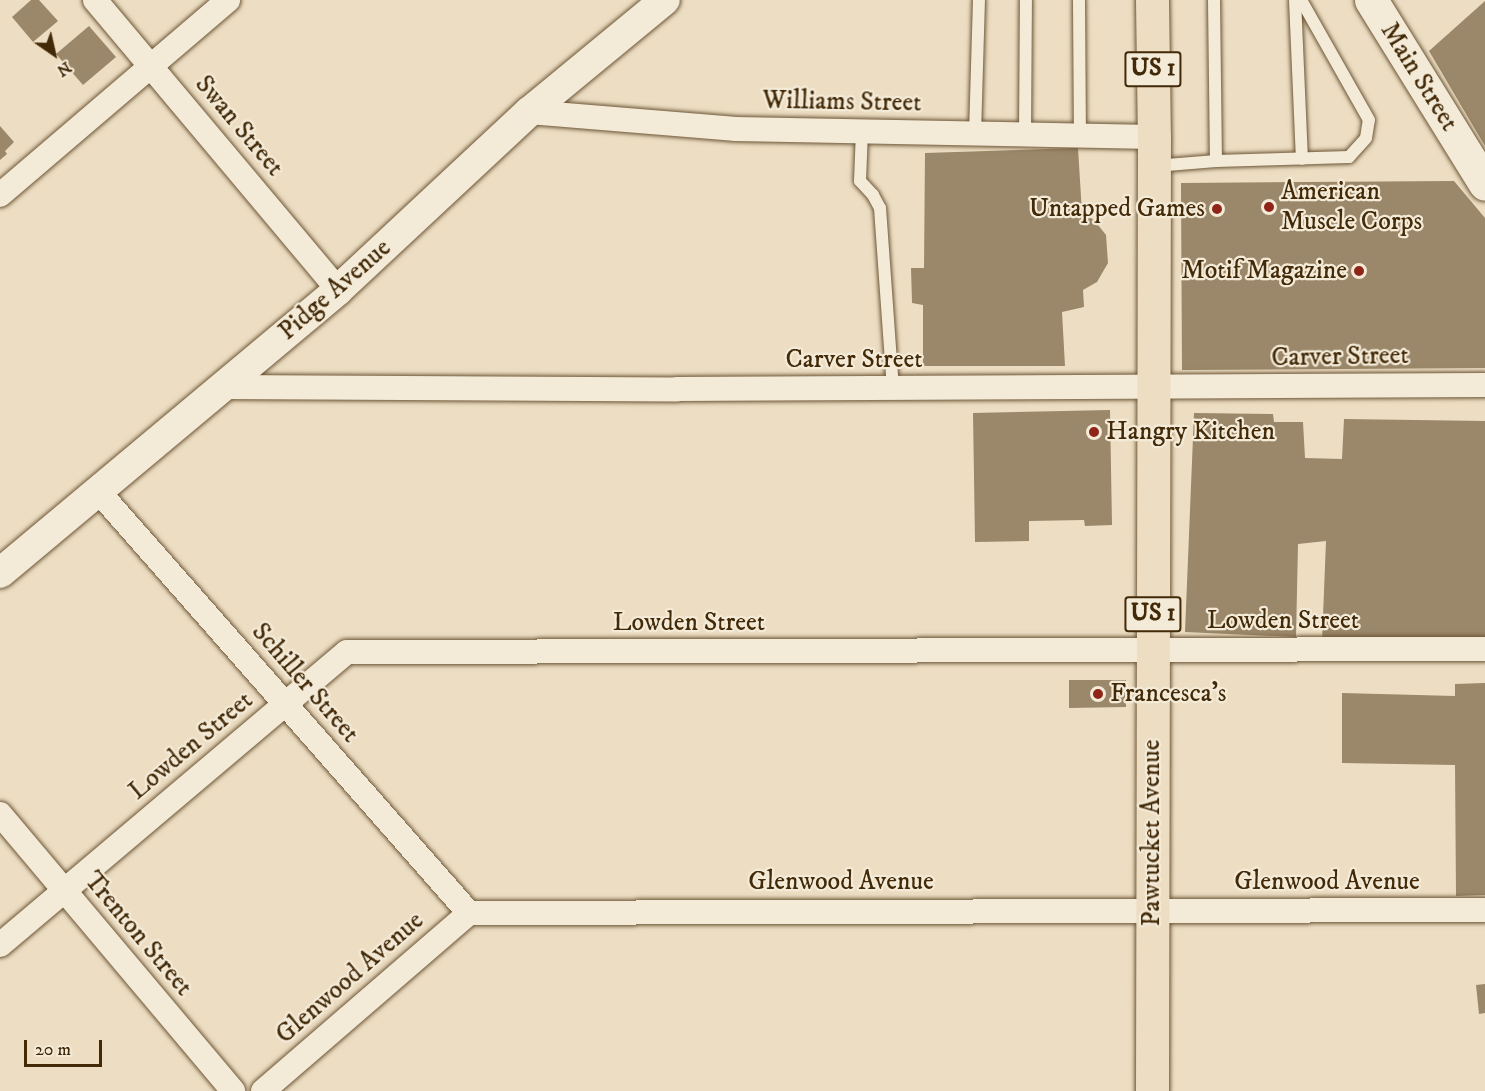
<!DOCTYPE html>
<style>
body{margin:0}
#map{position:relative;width:1485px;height:1091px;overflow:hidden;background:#eddec3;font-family:"IM FELL DW Pica",serif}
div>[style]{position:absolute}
.building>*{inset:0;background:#9b8769}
.roads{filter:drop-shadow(0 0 2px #6d5636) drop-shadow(0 0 2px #6d5636)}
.service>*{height:12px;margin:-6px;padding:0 6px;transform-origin:6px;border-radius:6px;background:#f3ead8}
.minor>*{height:24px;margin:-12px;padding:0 12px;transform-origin:12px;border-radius:12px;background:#f3ead8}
.tertiary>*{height:30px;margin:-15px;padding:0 15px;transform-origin:15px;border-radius:15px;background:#f3ead8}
.secondary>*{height:33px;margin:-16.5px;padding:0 16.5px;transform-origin:16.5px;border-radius:16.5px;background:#f3ead8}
.primary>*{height:33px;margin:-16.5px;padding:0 16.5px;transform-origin:16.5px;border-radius:16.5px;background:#eddec3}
.dots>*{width:16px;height:16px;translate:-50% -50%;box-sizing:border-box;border:3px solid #f3ead8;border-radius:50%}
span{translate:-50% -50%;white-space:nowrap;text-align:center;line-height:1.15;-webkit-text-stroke:4.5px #f3ead8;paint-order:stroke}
.shield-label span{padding:2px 4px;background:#f3ead8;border:2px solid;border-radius:4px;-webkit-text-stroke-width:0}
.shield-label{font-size:24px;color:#422907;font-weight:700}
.street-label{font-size:26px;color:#422907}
.poi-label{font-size:26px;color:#422907}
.left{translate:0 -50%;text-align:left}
.right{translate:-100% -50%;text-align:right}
.north{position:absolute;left:24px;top:24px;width:60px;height:60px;-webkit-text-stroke:4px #f3ead8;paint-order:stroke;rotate:146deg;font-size:16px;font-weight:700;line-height:24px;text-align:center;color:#422907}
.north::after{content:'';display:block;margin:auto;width:21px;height:27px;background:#422907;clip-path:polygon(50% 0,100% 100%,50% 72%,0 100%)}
.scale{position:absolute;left:24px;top:1040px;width:78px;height:27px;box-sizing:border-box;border:3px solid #422907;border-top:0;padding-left:8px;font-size:18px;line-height:21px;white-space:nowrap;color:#422907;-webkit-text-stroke:4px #f3ead8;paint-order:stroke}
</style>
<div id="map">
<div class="building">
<div style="clip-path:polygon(31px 0,39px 0,58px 21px,33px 42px,12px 17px)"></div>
<div style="clip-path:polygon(1485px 1px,1485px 146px,1429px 51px)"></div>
<div style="clip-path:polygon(89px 26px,116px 57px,83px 85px,56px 54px)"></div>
<div style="clip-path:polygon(0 126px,14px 142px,5px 151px,7px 154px,0 160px)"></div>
<div style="clip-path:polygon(1078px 148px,1082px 213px,1094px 220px,1106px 235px,1108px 263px,1097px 282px,1083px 290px,1084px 307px,1062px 312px,1065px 366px,923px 366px,923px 305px,912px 303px,911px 268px,924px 268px,925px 153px)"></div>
<div style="clip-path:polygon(1454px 181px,1485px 218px,1485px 368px,1182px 370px,1181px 183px)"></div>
<div style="clip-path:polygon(1110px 410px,1112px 525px,1085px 526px,1084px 520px,1029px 521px,1029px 541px,975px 542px,973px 413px)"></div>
<div style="clip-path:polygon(1194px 413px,1273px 414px,1274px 422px,1303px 422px,1305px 458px,1342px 459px,1344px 419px,1485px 421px,1485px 641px,1322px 641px,1326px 541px,1298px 544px,1296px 637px,1185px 632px)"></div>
<div style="clip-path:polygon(1069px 680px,1126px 680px,1126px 707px,1069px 708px)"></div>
<div style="clip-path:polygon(1485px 683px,1485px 895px,1456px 896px,1455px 765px,1342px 763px,1342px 693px,1455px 696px,1455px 684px)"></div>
<div style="clip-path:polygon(1485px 984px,1485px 1013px,1479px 1014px,1476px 985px)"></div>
</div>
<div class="roads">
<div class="service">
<div style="left:1079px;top:0;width:136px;rotate:89.6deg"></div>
<div style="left:1214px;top:0;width:161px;rotate:89.3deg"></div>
<div style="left:1295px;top:0;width:159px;rotate:87.5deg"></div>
<div style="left:862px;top:131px;width:50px;rotate:92.3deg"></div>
<div style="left:860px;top:181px;width:19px;rotate:47deg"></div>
<div style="left:873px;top:195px;width:15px;rotate:62deg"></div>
<div style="left:880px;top:208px;width:180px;rotate:85.9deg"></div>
<div style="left:975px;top:134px;width:134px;rotate:-88.3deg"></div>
<div style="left:1025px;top:135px;width:135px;rotate:-89.6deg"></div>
<div style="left:1155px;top:166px;width:61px;rotate:-4.7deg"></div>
<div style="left:1216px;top:161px;width:133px;rotate:-1.7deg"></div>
<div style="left:1349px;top:157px;width:25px;rotate:-48deg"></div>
<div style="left:1366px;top:138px;width:18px;rotate:-81deg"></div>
<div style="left:1369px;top:120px;width:138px;rotate:-119.5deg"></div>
</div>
<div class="minor">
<div style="left:95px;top:0;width:378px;rotate:50deg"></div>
<div style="left:529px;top:112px;width:208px;rotate:4.7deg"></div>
<div style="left:736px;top:129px;width:418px;rotate:1.1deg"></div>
<div style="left:0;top:195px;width:300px;rotate:-40.5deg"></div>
<div style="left:223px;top:387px;width:454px;rotate:0.3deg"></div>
<div style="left:677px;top:389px;width:808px;rotate:-0.28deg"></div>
<div style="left:98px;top:491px;width:562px;rotate:48.68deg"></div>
<div style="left:0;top:814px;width:362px;rotate:49.9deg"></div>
<div style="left:0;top:945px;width:454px;rotate:-40.2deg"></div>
<div style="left:347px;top:652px;width:1138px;rotate:-0.15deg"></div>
<div style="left:263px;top:1091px;width:272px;rotate:-40.8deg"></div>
<div style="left:469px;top:913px;width:1016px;rotate:-0.17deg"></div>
</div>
<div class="tertiary">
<div style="left:0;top:573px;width:441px;rotate:-39.9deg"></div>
<div style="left:338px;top:290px;width:261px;rotate:-43deg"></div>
<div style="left:529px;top:112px;width:176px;rotate:-39.5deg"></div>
</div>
<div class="secondary">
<div style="left:1371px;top:0;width:216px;rotate:58.2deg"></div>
</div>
<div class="primary">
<div style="left:1152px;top:0;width:137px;rotate:89.2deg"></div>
<div style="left:1154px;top:137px;width:954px;rotate:90.12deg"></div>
</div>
</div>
<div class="dots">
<div style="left:1269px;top:207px;background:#8f2418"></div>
<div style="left:1217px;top:209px;background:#8f2418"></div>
<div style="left:1359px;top:271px;background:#8f2418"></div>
<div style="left:1094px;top:432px;background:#8f2418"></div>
<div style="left:1098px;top:694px;background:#8f2418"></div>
</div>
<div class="shield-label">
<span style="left:1153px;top:69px">US 1</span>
<span style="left:1153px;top:614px">US 1</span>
</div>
<div class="street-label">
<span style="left:1419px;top:77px;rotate:58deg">Main Street</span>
<span style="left:842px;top:102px;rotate:1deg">Williams Street</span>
<span style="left:239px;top:126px;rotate:50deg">Swan Street</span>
<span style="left:335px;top:290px;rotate:-41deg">Pidge Avenue</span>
<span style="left:1340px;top:357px;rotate:-1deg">Carver Street</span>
<span style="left:854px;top:360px">Carver Street</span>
<span style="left:1283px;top:621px">Lowden Street</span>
<span style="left:689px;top:623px">Lowden Street</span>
<span style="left:305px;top:683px;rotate:49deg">Schiller Street</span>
<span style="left:191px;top:746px;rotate:-40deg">Lowden Street</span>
<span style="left:1152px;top:833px;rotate:-90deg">Pawtucket Avenue</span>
<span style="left:841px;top:882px">Glenwood Avenue</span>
<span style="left:1327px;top:882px">Glenwood Avenue</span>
<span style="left:138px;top:934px;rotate:50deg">Trenton Street</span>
<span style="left:350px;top:978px;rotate:-41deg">Glenwood Avenue</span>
</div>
<div class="poi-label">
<span class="left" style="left:1281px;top:207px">American<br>Muscle Corps</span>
<span class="right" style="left:1205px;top:209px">Untapped Games</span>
<span class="right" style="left:1347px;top:271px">Motif Magazine</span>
<span class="left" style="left:1106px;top:432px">Hangry Kitchen</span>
<span class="left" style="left:1110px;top:694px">Francesca's</span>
</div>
<div class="north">N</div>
<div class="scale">20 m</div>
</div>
